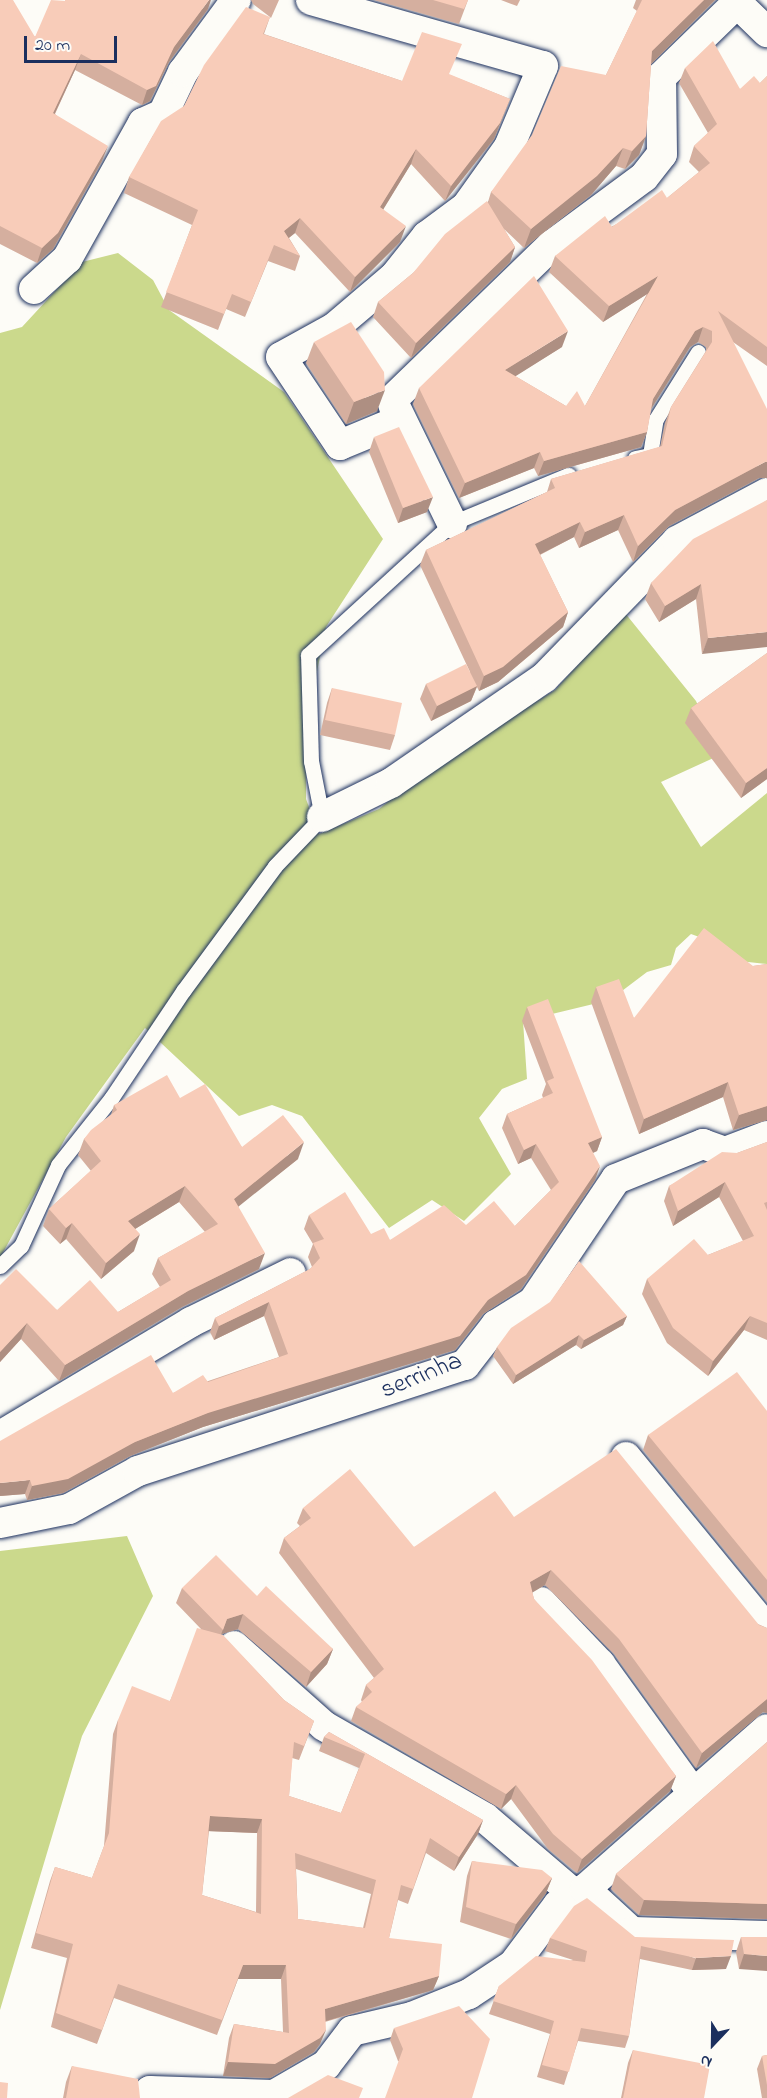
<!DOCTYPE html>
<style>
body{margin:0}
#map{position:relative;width:767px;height:2098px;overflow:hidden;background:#fdfcf7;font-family:"Indie Flower",sans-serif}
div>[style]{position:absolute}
.green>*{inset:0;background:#cbd98c}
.roads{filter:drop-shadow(0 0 2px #1b2f5e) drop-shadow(0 0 2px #1b2f5e)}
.service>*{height:15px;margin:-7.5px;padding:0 7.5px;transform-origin:7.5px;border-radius:7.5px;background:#fdfcf7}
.minor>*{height:30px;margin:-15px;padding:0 15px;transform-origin:15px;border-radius:15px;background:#fdfcf7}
.wall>*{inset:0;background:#d5af9f}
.shaded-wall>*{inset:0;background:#ae8f82}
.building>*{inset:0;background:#f8ccb9}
span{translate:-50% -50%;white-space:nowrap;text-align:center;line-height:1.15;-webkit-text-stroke:4.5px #fdfcf7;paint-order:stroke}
.street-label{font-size:26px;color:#1b2f5e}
.north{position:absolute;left:683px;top:2014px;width:60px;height:60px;-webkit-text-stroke:4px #fdfcf7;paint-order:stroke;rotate:202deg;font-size:16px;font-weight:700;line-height:24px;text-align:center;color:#1b2f5e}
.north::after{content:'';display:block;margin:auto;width:21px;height:27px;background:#1b2f5e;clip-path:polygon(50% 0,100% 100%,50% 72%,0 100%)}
.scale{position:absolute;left:24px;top:36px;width:93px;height:27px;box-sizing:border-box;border:3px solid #1b2f5e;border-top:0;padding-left:8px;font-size:18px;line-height:21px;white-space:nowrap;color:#1b2f5e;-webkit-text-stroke:4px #fdfcf7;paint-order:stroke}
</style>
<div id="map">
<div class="green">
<div style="clip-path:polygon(118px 253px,153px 280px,169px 310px,284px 392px,383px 539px,326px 627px,306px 726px,306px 799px,319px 834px,379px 809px,432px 765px,555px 690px,625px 613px,696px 701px,720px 755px,661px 782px,701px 847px,767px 793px,767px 964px,730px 960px,713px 942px,691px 934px,676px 948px,671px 965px,647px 972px,610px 1000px,523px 1021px,527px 1079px,502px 1089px,479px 1118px,511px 1174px,464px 1221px,432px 1200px,389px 1228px,302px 1116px,272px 1105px,239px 1116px,145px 1028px,66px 1137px,0 1258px,0 333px,22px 327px,82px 262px)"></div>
<div style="clip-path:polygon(127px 1536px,153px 1596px,82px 1736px,0 2010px,0 1551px)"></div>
</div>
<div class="roads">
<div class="service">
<div style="left:635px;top:458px;width:15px;rotate:-11deg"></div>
<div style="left:650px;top:455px;width:36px;rotate:-81deg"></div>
<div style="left:656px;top:419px;width:79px;rotate:-57.9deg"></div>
<div style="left:0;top:1266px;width:29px;rotate:-44deg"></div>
<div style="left:21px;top:1246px;width:89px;rotate:-65.4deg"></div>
<div style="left:58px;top:1165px;width:87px;rotate:-51.5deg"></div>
<div style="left:112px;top:1097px;width:128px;rotate:-56.2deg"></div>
<div style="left:183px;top:991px;width:155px;rotate:-53.6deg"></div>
<div style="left:275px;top:866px;width:68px;rotate:-46.2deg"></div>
<div style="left:322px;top:817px;width:57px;rotate:-101.1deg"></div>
<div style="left:311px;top:761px;width:106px;rotate:-91.6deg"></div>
<div style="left:308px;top:655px;width:195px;rotate:-42.5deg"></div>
<div style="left:452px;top:523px;width:126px;rotate:-22.5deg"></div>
</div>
<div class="minor">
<div style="left:311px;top:0;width:241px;rotate:15.9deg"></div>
<div style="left:543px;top:66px;width:88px;rotate:112.8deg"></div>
<div style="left:509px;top:147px;width:74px;rotate:125.6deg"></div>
<div style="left:466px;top:207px;width:49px;rotate:143.4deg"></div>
<div style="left:427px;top:236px;width:53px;rotate:128.8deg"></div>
<div style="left:394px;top:277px;width:79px;rotate:139.6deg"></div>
<div style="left:334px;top:328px;width:60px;rotate:151.3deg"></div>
<div style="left:281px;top:357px;width:106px;rotate:56.2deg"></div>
<div style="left:340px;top:445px;width:63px;rotate:-22.5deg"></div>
<div style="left:398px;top:421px;width:22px;rotate:-106deg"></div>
<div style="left:392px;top:400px;width:223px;rotate:-44.1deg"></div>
<div style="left:552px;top:245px;width:114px;rotate:-36.5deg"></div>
<div style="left:644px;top:177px;width:29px;rotate:-52deg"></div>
<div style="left:662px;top:154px;width:77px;rotate:-90.7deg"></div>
<div style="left:661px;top:77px;width:106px;rotate:-44.2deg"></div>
<div style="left:737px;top:3px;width:42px;rotate:44deg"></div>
<div style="left:34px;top:289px;width:45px;rotate:-42.3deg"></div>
<div style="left:67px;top:259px;width:156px;rotate:-60.8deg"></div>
<div style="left:143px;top:123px;width:22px;rotate:-24deg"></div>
<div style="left:163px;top:114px;width:47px;rotate:-64.5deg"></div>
<div style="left:183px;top:72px;width:89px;rotate:-53.6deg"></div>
<div style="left:393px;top:402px;width:135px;rotate:64deg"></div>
<div style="left:322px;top:817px;width:77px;rotate:-26.2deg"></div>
<div style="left:391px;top:783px;width:186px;rotate:-34.5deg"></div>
<div style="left:544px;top:678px;width:191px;rotate:-45.8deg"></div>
<div style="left:677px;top:541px;width:102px;rotate:-28.1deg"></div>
<div style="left:0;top:1436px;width:222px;rotate:-30.8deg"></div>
<div style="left:191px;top:1322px;width:111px;rotate:-26.1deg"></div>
<div style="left:626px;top:1457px;width:222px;rotate:50.7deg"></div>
<div style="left:0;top:1523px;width:70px;rotate:-11.5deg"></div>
<div style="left:69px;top:1509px;width:79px;rotate:-28.8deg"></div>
<div style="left:138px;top:1471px;width:344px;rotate:-18deg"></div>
<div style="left:465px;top:1365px;width:51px;rotate:-52.2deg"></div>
<div style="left:496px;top:1325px;width:44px;rotate:-31.9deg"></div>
<div style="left:533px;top:1302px;width:148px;rotate:-56deg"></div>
<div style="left:616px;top:1179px;width:94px;rotate:-21.9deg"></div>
<div style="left:703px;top:1144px;width:23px;rotate:20deg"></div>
<div style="left:725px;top:1152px;width:45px;rotate:-20.9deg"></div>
<div style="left:541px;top:1602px;width:86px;rotate:46.4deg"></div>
<div style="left:600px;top:1664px;width:159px;rotate:54.2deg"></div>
<div style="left:234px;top:1646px;width:120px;rotate:41.6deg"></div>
<div style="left:324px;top:1726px;width:185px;rotate:29.7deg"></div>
<div style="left:485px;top:1818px;width:117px;rotate:40.5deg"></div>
<div style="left:585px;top:1889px;width:64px;rotate:42.5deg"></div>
<div style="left:632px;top:1932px;width:135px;rotate:1.7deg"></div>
<div style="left:149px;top:2098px;width:7px;rotate:-82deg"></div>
<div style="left:150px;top:2091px;width:124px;rotate:1.8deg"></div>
<div style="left:274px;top:2095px;width:60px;rotate:-30deg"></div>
<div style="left:326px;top:2065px;width:43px;rotate:-52.6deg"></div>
<div style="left:352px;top:2031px;width:62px;rotate:-13.1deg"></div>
<div style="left:412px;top:2017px;width:61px;rotate:-22deg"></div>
<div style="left:469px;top:1994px;width:53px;rotate:-33.4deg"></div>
<div style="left:513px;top:1965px;width:75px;rotate:-53.1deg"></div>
<div style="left:558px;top:1905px;width:31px;rotate:-31deg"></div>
<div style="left:585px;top:1889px;width:242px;rotate:-41.3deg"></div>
</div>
</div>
<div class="wall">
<div style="clip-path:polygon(0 0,35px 37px,65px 1px,208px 9px,169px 62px,150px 101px,142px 105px,75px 70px,55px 114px,102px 161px,53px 249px,37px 263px,0 244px)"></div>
<div style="clip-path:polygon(251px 0,279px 0,271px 18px,270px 17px,264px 34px,402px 81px,450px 75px,510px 99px,494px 139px,445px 201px,411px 164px,383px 209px,400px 242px,350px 292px,295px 233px,289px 238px,300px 256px,295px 271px,268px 261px,245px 317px,226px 309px,218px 330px,161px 307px,192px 225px,124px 193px,129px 177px,184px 106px,270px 17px,253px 4px)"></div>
<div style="clip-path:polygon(374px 0,468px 0,459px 24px)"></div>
<div style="clip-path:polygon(501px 0,520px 0,517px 6px)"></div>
<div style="clip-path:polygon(636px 0,715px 0,651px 64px,646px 136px,639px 155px,625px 169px,616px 166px,591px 195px,524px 248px,504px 229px,515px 247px,510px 262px,411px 358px,373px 317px,378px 302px,413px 273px,488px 202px,491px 192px,606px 75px,637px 11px,633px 8px)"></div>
<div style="clip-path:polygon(685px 68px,740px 89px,760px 83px,767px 76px,767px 366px,733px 342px,759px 478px,669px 526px,633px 562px,618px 530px,579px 548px,574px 537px,540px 555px,568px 612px,563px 627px,498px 682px,479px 691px,477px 687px,471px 701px,431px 721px,420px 699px,426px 684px,470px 672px,420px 565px,426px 550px,547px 492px,551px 479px,660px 447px,665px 423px,671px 407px,706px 351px,706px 347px,698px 342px,690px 347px,651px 408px,647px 432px,641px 447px,538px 476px,534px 468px,459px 498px,413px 404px,419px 388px,562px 347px,515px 376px,566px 406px,585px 406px,647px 294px,603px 322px,549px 272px,555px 256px,667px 198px,699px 172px,689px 162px,694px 146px,708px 133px,679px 83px)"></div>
<div style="clip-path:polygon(314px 342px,377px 411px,346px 424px,306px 363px)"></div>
<div style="clip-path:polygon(374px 437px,427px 512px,398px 523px,369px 452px)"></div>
<div style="clip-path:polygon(767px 500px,702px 654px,696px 599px,659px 622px,645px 599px,651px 583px)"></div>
<div style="clip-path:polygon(767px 653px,767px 779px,741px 798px,685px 723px,691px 708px)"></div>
<div style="clip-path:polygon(332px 688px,395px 735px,390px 750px,320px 735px,327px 703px)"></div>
<div style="clip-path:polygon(767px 964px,767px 1120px,733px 1130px,723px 1097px,639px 1134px,591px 1002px,596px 987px,634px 1018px,753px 966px)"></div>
<div style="clip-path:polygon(527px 1007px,602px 1137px,597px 1151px,593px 1153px,595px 1180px,521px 1289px,483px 1314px,455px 1350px,203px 1427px,130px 1456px,63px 1493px,27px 1500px,25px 1494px,0 1496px,173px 1393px,279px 1357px,264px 1316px,214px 1340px,210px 1332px,215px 1318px,310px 1269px,312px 1267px,308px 1257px,313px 1244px,304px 1229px,309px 1215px,390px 1240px,466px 1225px,515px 1226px,551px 1190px,531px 1158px,518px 1164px,502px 1128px,507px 1114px,543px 1098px,542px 1095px,546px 1084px,522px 1021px)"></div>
<div style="clip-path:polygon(180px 1098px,242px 1147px,298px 1159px,238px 1206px,259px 1269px,182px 1307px,59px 1381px,21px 1339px,0 1362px,0 1285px,57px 1310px,118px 1312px,160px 1287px,152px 1274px,158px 1258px,205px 1232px,179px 1202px,135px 1229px,134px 1251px,101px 1279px,66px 1239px,60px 1244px,43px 1226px,49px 1209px,91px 1171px,78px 1155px,84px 1139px,111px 1115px,114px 1105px)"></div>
<div style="clip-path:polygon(767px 1142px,767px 1340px,744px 1330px,708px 1376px,667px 1343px,642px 1294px,647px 1279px,743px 1241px,719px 1197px,673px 1226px,664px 1201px,669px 1186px,737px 1153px)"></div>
<div style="clip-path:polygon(627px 1316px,623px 1325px,581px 1349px,576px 1345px,513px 1384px,493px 1356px,497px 1347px)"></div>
<div style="clip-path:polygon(767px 1411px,767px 1602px,643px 1450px,648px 1435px)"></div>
<div style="clip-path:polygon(303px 1508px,414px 1547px,514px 1517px,767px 1628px,767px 1713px,763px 1712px,696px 1768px,614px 1654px,545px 1585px,532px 1592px,534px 1599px,676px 1776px,670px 1791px,577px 1873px,548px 1849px,511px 1799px,501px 1809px,351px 1721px,356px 1707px,362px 1702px,361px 1700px,366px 1685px,374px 1678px,279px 1553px,284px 1538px,300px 1526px,297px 1523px)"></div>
<div style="clip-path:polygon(evenodd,182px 1588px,257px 1596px,333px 1649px,327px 1664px,306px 1687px,238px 1629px,221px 1634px,284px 1700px,314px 1721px,299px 1760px,292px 1758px,289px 1796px,341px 1813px,359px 1768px,319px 1751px,324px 1737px,329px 1732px,483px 1820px,478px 1834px,454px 1871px,426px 1853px,408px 1904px,398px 1900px,389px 1938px,439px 1976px,433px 1990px,325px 2022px,320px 2044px,314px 2052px,270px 2078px,223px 2076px,229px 2038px,234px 2024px,283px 2032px,281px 1979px,238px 1979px,217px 2035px,114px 1998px,97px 2044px,51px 2027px,67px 1958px,31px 1948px,50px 1881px,55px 1867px,92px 1878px,104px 1846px,113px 1734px,118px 1720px,170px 1701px,201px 1629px,176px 1603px,182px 1588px,209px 1831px,257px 1833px,256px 1912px,202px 1895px,209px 1831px,182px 1588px,296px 1869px,371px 1894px,363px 1928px,298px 1919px,296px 1869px)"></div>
<div style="clip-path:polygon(767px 1742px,767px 1919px,639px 1915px,611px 1889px,616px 1874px)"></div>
<div style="clip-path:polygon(472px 1861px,552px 1878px,546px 1893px,511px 1939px,460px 1922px,467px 1876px)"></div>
<div style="clip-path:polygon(635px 1937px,726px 1969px,692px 1970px,640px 1959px,629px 2036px,625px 2048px,578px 2041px,564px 2085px,537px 2077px,550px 2034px,489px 2014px,499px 1986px,573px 1960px,545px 1951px,550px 1938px)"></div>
<div style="clip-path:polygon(741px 1937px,767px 1937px,739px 1969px,736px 1952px)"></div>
<div style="clip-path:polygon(394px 2028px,472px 2098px,398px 2061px,390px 2040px)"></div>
<div style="clip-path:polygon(633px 2050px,704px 2098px,621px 2098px,628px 2063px)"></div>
<div style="clip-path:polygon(767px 2055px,767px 2098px,762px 2098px,757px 2069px,762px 2056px)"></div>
<div style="clip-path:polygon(72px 2066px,140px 2098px,63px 2098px,66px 2082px)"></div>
</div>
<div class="shaded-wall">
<div style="clip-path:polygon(209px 0,211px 0,208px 9px,169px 62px,150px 101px,142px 105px,147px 90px,174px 47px)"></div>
<div style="clip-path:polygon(704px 0,715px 0,645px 70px,652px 51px)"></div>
<div style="clip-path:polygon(81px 54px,75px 70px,48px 128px,53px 113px)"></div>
<div style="clip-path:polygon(510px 99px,494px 139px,445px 201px,451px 186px)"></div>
<div style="clip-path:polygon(646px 136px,639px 155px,625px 169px,632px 151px)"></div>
<div style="clip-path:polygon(108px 146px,102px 161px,53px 249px,37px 263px,42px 248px)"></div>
<div style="clip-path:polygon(623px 148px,616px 166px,591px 195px,524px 248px,531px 229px)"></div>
<div style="clip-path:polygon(416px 149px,411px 164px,375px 223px,380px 207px)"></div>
<div style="clip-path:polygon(300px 218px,295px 233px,278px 246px,284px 231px)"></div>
<div style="clip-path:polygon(406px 226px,400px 242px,350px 292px,355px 277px)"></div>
<div style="clip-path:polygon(515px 247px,510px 262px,411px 358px,416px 343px)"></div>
<div style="clip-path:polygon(658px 276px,652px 291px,603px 322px,609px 306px)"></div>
<div style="clip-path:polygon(703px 327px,698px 342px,690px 347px,648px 414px,653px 399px,695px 331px)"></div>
<div style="clip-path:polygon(568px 331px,562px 347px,500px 386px,505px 370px)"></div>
<div style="clip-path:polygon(385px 390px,377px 411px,346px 424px,354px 402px)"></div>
<div style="clip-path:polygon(647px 432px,641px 447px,538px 476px,544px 461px)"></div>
<div style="clip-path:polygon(540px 452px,534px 468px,459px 498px,465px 483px)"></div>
<div style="clip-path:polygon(765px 462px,767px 462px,767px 478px,759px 478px,669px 526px,633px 562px,638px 546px,675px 510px)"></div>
<div style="clip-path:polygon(433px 497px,427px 512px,398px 523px,403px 508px)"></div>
<div style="clip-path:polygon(624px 515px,618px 530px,579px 548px,585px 532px)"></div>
<div style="clip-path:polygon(580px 522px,574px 537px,529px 560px,535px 544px)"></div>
<div style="clip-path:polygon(701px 584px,696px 599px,659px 622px,665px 606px)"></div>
<div style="clip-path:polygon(568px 612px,563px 627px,498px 682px,479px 691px,484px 676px)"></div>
<div style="clip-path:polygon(767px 632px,767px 647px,702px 654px,708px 638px)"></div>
<div style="clip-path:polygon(477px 686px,471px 701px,431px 721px,437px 706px)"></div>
<div style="clip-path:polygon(767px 768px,767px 779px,741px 798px,746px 783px)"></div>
<div style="clip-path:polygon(728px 1082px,723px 1097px,639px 1134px,644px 1119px)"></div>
<div style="clip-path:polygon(767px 1106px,767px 1120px,733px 1130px,739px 1115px)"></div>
<div style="clip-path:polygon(602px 1137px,597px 1151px,583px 1157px,588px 1143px)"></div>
<div style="clip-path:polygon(304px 1142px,298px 1159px,228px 1215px,234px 1199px)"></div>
<div style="clip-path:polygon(536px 1144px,531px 1158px,518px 1164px,524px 1150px)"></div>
<div style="clip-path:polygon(600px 1166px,595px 1180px,521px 1289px,483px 1314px,455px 1350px,203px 1427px,130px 1456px,63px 1493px,27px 1500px,32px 1486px,135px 1442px,488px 1300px)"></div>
<div style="clip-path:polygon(725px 1182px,719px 1197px,673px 1226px,678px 1211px)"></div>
<div style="clip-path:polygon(185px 1186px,179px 1202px,122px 1237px,128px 1221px)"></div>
<div style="clip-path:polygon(72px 1223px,66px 1239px,60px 1244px,66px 1228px)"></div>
<div style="clip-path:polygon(140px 1234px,134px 1251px,101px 1279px,106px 1263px)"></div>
<div style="clip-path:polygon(265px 1253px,259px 1269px,182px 1307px,59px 1381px,65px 1365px,188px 1291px)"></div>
<div style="clip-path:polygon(269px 1302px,264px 1316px,214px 1340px,219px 1326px)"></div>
<div style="clip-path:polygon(627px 1316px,623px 1325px,581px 1349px,584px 1340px)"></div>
<div style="clip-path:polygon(750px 1316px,744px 1330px,708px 1376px,713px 1361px)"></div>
<div style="clip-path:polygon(27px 1323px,21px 1339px,0 1362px,0 1352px)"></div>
<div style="clip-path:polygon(579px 1335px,576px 1345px,513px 1384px,516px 1375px)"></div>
<div style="clip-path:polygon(30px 1480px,25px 1494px,0 1496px,0 1483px)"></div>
<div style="clip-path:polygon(551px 1570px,545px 1585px,525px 1597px,530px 1582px)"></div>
<div style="clip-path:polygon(243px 1614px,238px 1629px,222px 1634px,217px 1645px,227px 1619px)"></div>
<div style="clip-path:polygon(333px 1649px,327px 1664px,306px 1687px,311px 1672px)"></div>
<div style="clip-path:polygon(767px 1699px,767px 1713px,763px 1712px,696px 1768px,702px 1753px)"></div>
<div style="clip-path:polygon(676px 1776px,670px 1791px,577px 1873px,582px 1859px)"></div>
<div style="clip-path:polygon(516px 1785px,511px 1799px,501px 1809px,506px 1794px)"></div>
<div style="clip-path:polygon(210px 1816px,262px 1819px,257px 1833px,205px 1831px)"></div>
<div style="clip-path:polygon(483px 1820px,478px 1834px,454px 1871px,459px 1857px)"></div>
<div style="clip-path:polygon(552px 1878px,546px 1893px,511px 1939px,516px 1924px)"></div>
<div style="clip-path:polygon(644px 1900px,767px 1904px,767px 1919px,639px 1915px)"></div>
<div style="clip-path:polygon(744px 1954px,767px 1956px,767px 1971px,739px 1969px)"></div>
<div style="clip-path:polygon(731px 1956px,726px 1969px,692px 1970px,696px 1958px)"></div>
<div style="clip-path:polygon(243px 1965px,286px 1965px,281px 1979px,238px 1979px,217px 2035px)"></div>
<div style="clip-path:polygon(439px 1976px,433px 1990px,319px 2023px,325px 2009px)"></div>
<div style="clip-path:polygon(326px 2030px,320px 2044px,314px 2052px,270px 2078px,223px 2076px,228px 2062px)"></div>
</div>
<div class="building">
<div style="clip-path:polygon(0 0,13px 0,35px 37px,51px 0,65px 1px,65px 0,209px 0,174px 47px,156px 86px,147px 90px,81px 54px,53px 113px,108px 146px,58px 233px,42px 248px,0 226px)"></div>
<div style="clip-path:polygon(433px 0,468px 0,464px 9px)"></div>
<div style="clip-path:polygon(642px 0,704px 0,652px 51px,646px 136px,632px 151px,623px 148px,597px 176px,531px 229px,491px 192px,532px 135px,561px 66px,606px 75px)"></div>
<div style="clip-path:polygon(246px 7px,270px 17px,263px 34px,402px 81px,422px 32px,462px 44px,449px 74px,510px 99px,500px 123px,451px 186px,416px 149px,380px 207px,406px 226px,355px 277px,300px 218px,284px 231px,300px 256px,274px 245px,251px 302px,232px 294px,224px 314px,166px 292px,198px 210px,129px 177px,161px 121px,184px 106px,204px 65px)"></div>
<div style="clip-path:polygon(713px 41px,740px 89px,754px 76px,760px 83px,767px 76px,767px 347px,718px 311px,767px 409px,767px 462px,765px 462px,675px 510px,638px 546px,624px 515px,585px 532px,580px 522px,535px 544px,568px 612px,503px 667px,484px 676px,426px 550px,555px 488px,551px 479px,662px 446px,671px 407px,712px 342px,712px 331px,703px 327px,695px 331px,653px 399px,647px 432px,544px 461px,540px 452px,465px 483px,419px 388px,534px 276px,568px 331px,505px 370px,566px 406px,577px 391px,585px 406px,658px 276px,609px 306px,555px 256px,605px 216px,612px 227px,662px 190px,667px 198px,710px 163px,694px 146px,717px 124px,685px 68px)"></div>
<div style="clip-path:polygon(487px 201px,515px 247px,416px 343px,378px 302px,413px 273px,445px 234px)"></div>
<div style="clip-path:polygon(351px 322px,384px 372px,385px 390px,354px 402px,314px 342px)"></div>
<div style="clip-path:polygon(399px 427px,433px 497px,403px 508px,374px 437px)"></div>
<div style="clip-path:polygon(767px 500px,767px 632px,708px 638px,701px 584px,665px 606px,651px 583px,693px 539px)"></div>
<div style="clip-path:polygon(767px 653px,767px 768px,746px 783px,691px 708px)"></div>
<div style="clip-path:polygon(466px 664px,477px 686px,437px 706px,426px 684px)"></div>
<div style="clip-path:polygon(332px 688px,402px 703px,395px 735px,325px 720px)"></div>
<div style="clip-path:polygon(704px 928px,753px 966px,767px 964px,767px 1106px,739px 1115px,728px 1082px,644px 1119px,596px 987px,619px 979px,634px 1018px)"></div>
<div style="clip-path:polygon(548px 999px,602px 1137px,588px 1143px,600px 1166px,526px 1275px,488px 1300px,460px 1336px,208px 1413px,135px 1442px,68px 1479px,32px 1486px,30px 1480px,0 1483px,0 1441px,151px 1355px,173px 1393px,203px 1375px,208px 1382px,288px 1354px,269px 1302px,219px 1326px,215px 1318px,310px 1269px,320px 1258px,313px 1243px,324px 1239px,309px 1215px,345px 1192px,371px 1234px,384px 1228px,390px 1240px,444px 1205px,466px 1225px,494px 1201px,515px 1226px,559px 1182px,536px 1144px,524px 1150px,507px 1114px,553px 1093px,547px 1081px,554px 1078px,527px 1007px)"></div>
<div style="clip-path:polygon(167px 1075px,180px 1098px,205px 1084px,242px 1147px,283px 1115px,304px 1142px,234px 1199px,265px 1253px,188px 1291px,65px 1365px,27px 1323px,0 1352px,0 1285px,16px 1269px,57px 1310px,90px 1280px,118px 1312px,171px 1280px,158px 1258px,218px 1224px,185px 1186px,128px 1221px,140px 1234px,106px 1263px,72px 1223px,66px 1228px,49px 1209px,101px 1161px,84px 1139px,91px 1130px,117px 1110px,114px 1105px)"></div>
<div style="clip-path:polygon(767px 1142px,767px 1202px,764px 1203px,767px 1210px,767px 1323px,750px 1316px,713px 1361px,673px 1328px,647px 1279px,694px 1239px,708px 1255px,754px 1236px,725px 1182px,678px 1211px,669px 1186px,722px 1152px,737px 1153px)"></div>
<div style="clip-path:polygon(579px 1261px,627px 1316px,584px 1340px,579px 1335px,516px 1375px,497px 1347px,511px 1328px,550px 1302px)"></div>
<div style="clip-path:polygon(737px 1372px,767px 1411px,767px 1580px,648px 1435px)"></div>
<div style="clip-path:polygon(616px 1449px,759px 1625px,767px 1628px,767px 1699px,702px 1753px,619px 1639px,551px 1570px,530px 1582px,534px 1599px,592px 1660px,676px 1776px,582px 1859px,553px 1834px,516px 1785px,506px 1794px,356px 1707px,372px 1692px,366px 1685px,384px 1669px,284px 1538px,311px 1518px,303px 1508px,350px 1469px,414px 1547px,495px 1491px,514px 1517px)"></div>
<div style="clip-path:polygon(216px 1555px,257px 1596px,266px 1586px,333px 1649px,311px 1672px,243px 1614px,227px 1619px,223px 1630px,182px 1588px)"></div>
<div style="clip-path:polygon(evenodd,197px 1628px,223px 1635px,284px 1700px,314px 1721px,304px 1746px,294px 1742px,289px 1796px,341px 1813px,365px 1754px,324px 1737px,329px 1732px,483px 1820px,459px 1857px,430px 1838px,413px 1889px,401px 1885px,389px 1938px,442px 1944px,439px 1976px,325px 2009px,326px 2030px,320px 2038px,275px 2064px,228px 2062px,234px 2024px,289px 2033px,286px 1965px,243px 1965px,222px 2020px,118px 1984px,102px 2030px,56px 2013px,73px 1944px,36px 1933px,55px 1867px,92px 1878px,109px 1833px,118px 1720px,132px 1686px,170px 1701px,197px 1628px,210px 1816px,262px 1819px,261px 1914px,202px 1895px,210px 1816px,197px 1628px,295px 1853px,376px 1880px,365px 1928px,298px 1919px,295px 1853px)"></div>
<div style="clip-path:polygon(767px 1742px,767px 1904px,644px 1900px,616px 1874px)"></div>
<div style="clip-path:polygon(472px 1861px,542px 1870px,552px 1878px,516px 1924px,466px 1907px)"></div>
<div style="clip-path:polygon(587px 1898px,635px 1937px,734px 1940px,731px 1956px,696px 1958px,641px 1946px,629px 2036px,581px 2028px,569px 2072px,542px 2065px,554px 2021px,493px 2001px,499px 1986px,536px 1956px,585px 1962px,587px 1951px,550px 1938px,574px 1906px)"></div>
<div style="clip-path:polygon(741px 1937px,767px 1937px,767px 1956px,744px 1954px)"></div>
<div style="clip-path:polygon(459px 2006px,490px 2039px,472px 2098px,385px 2098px,403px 2049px,394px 2028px)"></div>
<div style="clip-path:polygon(633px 2050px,710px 2065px,704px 2098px,623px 2098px)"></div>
<div style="clip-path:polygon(767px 2055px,767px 2085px,762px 2056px)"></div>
<div style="clip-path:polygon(72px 2066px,138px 2079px,140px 2098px,66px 2098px)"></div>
<div style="clip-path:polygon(328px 2075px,363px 2088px,359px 2098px,288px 2098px)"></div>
<div style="clip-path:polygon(0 2082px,8px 2083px,7px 2098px,0 2098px)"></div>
</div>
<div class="street-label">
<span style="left:422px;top:1377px;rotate:-22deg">serrinha</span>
</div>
<div class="north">N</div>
<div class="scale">20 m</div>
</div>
